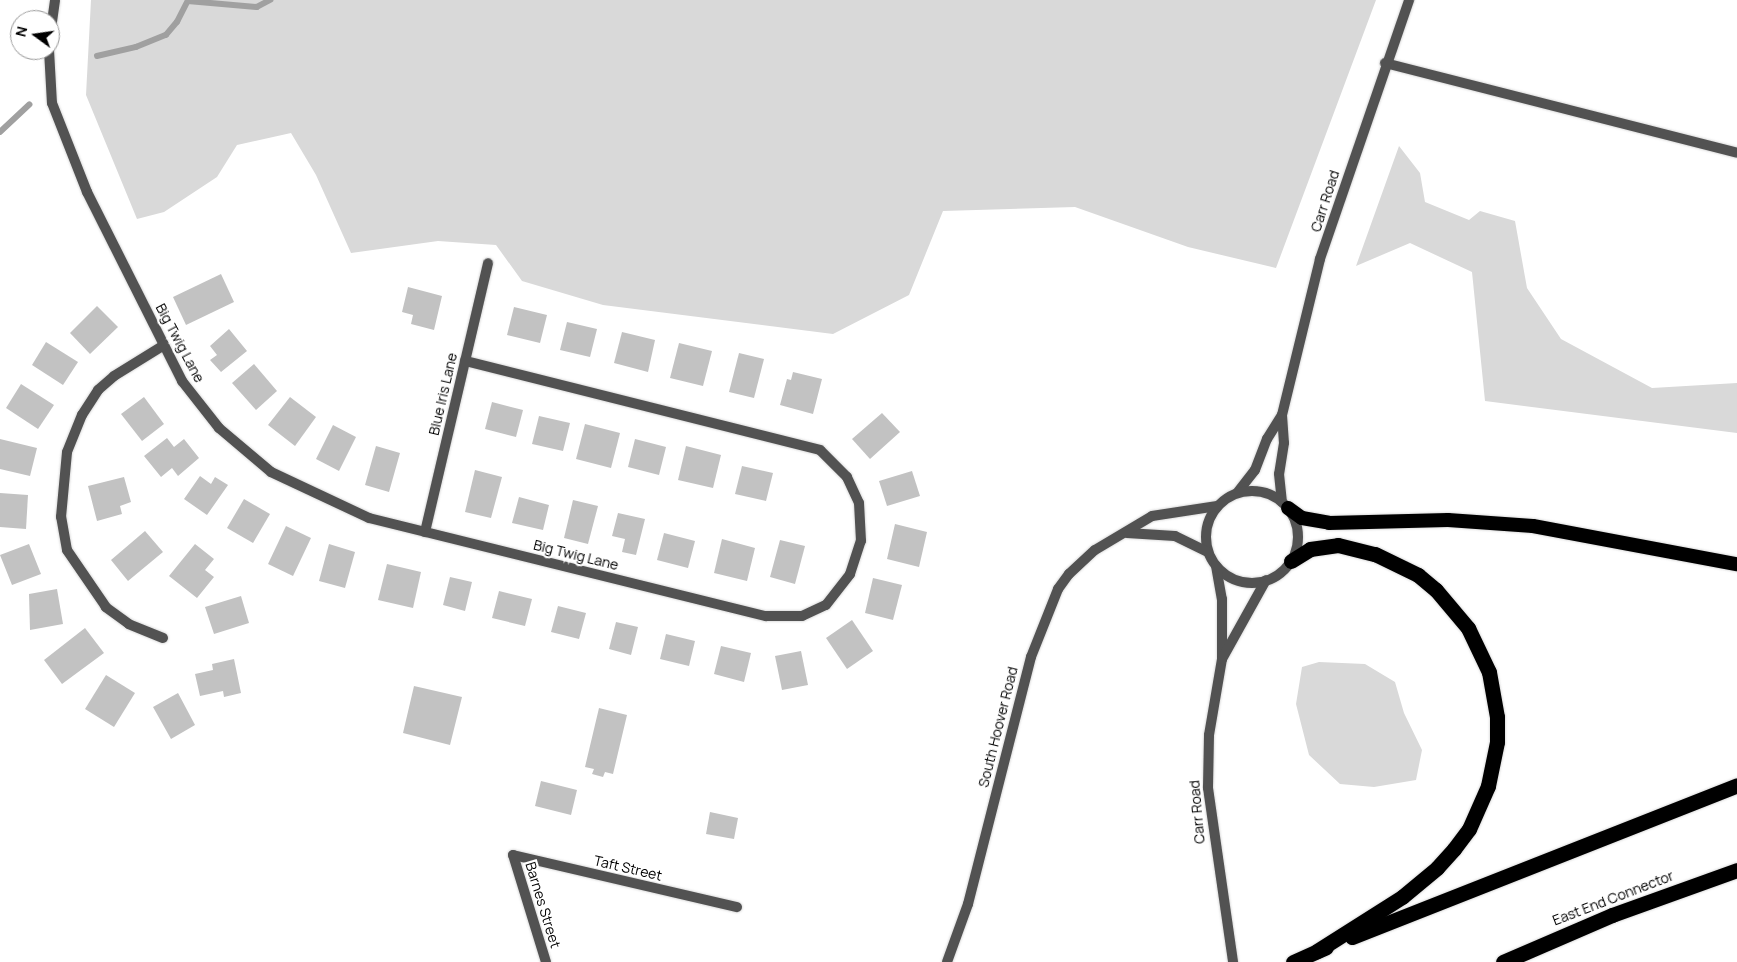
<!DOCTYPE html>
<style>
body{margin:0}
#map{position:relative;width:1737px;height:962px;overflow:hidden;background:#fff;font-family:Manrope,sans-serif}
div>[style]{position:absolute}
.green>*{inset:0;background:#d9d9d9}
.stream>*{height:5.5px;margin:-2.75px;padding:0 2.75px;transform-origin:2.75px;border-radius:2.75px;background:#a0a0a0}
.building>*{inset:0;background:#c2c2c2}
.roads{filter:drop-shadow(0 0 1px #dbdbdb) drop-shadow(0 0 1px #dbdbdb)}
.minor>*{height:10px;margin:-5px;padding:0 5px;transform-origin:5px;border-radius:5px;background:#525252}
.tertiary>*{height:10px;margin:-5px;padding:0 5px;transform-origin:5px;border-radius:5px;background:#525252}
.tertiary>.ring{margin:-5px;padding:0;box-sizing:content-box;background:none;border:10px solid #525252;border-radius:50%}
.trunk>*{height:14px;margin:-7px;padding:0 7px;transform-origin:7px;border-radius:7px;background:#000}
.motorway>*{height:15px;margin:-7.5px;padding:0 7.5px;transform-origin:7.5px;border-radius:7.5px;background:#000}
span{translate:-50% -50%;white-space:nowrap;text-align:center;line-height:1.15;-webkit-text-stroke:4.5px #fff;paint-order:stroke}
.street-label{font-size:14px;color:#000}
.north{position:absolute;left:10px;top:10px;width:50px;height:50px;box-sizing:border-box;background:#fff;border:1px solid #999;border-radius:50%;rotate:284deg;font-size:14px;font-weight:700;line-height:20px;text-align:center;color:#000}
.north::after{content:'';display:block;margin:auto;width:18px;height:22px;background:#000;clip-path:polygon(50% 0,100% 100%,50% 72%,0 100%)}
</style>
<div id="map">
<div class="green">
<div style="clip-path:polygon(91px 0,1376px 0,1276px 268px,1188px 247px,1075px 207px,943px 211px,909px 295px,833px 334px,603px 305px,522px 281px,496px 245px,438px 241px,351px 253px,316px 175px,291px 133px,237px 145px,217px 177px,164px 212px,137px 219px,86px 95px)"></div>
<div style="clip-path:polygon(1399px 146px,1420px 173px,1425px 202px,1469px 220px,1480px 211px,1515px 221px,1527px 288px,1561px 339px,1652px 388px,1737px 383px,1737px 433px,1485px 401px,1472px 272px,1410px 243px,1356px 266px)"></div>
<div style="clip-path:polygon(1319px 662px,1365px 664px,1395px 682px,1404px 713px,1422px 750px,1416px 780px,1374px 787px,1340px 784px,1309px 755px,1296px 704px,1302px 667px)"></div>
</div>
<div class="stream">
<div style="left:188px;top:1px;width:69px;rotate:5deg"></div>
<div style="left:257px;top:7px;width:15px;rotate:-28deg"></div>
<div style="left:97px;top:56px;width:40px;rotate:-13deg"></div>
<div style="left:136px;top:47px;width:32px;rotate:-22deg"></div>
<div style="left:166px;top:35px;width:17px;rotate:-50deg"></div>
<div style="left:177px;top:22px;width:25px;rotate:-63deg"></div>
<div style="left:0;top:132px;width:40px;rotate:-43deg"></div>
</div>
<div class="building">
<div style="clip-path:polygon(221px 274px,234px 302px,186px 325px,173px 297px)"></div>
<div style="clip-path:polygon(408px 287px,442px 296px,434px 330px,411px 324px,413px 315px,402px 312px)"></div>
<div style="clip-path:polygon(97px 306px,118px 327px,90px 354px,70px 333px)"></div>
<div style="clip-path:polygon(514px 307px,547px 315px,540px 343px,507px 335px)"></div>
<div style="clip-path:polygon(567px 322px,597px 329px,590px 357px,560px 350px)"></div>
<div style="clip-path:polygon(229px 329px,247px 351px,221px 372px,210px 360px,217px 355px,210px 346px)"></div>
<div style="clip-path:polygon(622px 332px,655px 340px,648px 372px,614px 363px)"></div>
<div style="clip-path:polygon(46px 342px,78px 362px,63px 385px,32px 365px)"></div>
<div style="clip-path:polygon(679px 343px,712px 351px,703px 386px,670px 378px)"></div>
<div style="clip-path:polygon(739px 353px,764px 359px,754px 398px,729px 392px)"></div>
<div style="clip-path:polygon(254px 364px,277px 391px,256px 410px,232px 383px)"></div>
<div style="clip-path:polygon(793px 372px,822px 379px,813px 414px,780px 405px,787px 379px,791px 380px)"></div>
<div style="clip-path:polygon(21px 384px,54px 405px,38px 429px,6px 408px)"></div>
<div style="clip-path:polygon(144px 397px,164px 424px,142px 441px,121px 414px)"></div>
<div style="clip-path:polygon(290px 397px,316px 417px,295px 446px,268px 425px)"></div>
<div style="clip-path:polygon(492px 402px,523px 410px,516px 437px,485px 429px)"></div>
<div style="clip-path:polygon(882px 413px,900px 432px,870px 459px,852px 439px)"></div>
<div style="clip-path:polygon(539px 416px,570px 423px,563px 451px,532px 444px)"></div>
<div style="clip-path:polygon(585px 424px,620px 433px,611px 468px,576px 459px)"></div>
<div style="clip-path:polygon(333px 425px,356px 437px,339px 471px,316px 459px)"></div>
<div style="clip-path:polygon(167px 438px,174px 447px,184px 439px,199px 458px,178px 476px,172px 468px,161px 477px,144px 456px)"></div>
<div style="clip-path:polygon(0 439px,37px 448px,30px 476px,0 469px)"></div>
<div style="clip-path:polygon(635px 439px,666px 447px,659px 475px,628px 467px)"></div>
<div style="clip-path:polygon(376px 446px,400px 453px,389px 492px,365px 485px)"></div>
<div style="clip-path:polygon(686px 446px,721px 455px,713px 488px,678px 480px)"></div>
<div style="clip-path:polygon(742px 466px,773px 473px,766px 501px,735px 494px)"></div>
<div style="clip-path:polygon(475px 470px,502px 477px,491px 518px,465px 512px)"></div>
<div style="clip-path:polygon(912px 471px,920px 496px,887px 506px,879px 481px)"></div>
<div style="clip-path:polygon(200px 476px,211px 484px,215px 477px,228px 485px,207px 515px,184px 499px)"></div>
<div style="clip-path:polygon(124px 477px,131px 502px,120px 506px,122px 514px,97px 521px,88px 486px)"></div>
<div style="clip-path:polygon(0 493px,28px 495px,26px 529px,0 527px)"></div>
<div style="clip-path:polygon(519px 497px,549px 505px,543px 530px,512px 523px)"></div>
<div style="clip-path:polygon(244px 499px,270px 514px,253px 543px,227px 528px)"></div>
<div style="clip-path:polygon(573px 500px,598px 506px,588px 544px,564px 538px)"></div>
<div style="clip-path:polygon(618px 513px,645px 519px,636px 555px,622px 552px,625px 539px,612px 536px)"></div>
<div style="clip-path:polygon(895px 524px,927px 532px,919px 567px,887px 559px)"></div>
<div style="clip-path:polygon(286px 526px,311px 538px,293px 576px,268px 564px)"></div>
<div style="clip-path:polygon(145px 531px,163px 552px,128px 581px,111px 560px)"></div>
<div style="clip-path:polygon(664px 533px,695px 541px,688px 568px,657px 560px)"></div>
<div style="clip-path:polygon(722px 539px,755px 548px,747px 581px,714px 573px)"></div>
<div style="clip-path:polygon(780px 540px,805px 546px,795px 584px,770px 577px)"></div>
<div style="clip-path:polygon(29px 544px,41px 574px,12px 585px,0 555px)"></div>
<div style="clip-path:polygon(195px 544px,214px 559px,205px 570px,214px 577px,197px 598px,169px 576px)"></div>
<div style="clip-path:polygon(329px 544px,355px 552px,345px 588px,319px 581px)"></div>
<div style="clip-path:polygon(387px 564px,421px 572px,413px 608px,378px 600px)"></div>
<div style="clip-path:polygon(450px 577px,472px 582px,465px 611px,443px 605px)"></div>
<div style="clip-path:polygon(873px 578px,902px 585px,893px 620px,865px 613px)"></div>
<div style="clip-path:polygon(57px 589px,63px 624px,30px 630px,29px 594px)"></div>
<div style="clip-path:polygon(499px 591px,532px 599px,525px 626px,492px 618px)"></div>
<div style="clip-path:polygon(241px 596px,249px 623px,214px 634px,205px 607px)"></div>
<div style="clip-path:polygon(558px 606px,586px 613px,579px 639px,551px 632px)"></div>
<div style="clip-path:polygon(852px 620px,873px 651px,847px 669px,826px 638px)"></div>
<div style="clip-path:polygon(616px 622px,638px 627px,631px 655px,609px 649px)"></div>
<div style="clip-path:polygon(85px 628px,104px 653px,62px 684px,44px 660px)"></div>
<div style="clip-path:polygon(666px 634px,695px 641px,689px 666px,660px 659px)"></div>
<div style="clip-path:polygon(721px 646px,751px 653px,744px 682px,714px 674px)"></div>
<div style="clip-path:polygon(801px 651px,808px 685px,782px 690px,775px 656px)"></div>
<div style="clip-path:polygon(234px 659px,241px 693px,224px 697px,223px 691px,200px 696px,195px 674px,213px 670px,212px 664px)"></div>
<div style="clip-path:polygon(106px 675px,135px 693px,114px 727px,85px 709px)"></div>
<div style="clip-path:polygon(414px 686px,462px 697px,450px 745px,403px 733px)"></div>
<div style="clip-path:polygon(178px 693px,195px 725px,171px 739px,153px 707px)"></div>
<div style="clip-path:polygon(599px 708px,627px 715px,613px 774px,605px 772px,603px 777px,592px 774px,594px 769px,585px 767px)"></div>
<div style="clip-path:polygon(541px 781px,577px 790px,571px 815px,535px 806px)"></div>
<div style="clip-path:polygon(710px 812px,738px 818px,734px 839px,706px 834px)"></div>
</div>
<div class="roads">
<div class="minor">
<div style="left:50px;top:36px;width:36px;rotate:-82deg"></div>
<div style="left:49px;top:50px;width:53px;rotate:86.8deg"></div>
<div style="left:52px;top:103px;width:96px;rotate:68.5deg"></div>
<div style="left:87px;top:192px;width:212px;rotate:63.3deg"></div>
<div style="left:182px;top:381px;width:60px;rotate:51.8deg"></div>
<div style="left:219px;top:428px;width:68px;rotate:40.2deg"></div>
<div style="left:271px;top:472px;width:108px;rotate:25.1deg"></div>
<div style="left:369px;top:518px;width:409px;rotate:13.9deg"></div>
<div style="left:766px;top:616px;width:36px"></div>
<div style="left:802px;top:616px;width:26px;rotate:-25deg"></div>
<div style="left:826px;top:605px;width:39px;rotate:-52deg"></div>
<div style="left:850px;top:574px;width:35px;rotate:-72deg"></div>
<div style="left:861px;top:541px;width:38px;rotate:-93deg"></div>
<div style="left:859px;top:503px;width:29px;rotate:-115deg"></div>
<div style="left:847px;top:477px;width:38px;rotate:-135deg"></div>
<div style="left:820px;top:450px;width:366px;rotate:-165.9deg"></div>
<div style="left:1385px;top:63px;width:363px;rotate:14.3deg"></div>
<div style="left:1282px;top:415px;width:28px;rotate:86deg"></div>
<div style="left:1284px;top:443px;width:31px;rotate:99deg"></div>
<div style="left:1279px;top:474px;width:28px;rotate:84deg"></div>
<div style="left:1237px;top:493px;width:29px;rotate:-52deg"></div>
<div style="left:1255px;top:470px;width:33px;rotate:-69deg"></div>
<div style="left:1267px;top:439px;width:28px;rotate:-58deg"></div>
<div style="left:1282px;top:415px;width:161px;rotate:-76.3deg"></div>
<div style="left:1320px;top:259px;width:274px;rotate:-71deg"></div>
<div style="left:425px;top:532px;width:276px;rotate:-76.8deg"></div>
<div style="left:163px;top:638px;width:37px;rotate:-158deg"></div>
<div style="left:129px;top:624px;width:29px;rotate:-144deg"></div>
<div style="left:106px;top:607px;width:69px;rotate:-124.4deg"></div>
<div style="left:67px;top:550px;width:34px;rotate:-100deg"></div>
<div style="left:61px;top:517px;width:65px;rotate:-84.7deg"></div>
<div style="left:67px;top:452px;width:40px;rotate:-68deg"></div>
<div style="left:82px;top:415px;width:30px;rotate:-57deg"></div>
<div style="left:98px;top:390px;width:21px;rotate:-41deg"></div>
<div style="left:114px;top:376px;width:59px;rotate:-31.8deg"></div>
<div style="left:546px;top:962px;width:112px;rotate:-107.1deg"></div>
<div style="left:513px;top:855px;width:230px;rotate:13.1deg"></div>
</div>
<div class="tertiary">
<div class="ring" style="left:1206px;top:491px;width:82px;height:82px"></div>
<div style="left:1127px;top:533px;width:48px;rotate:3.6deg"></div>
<div style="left:1175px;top:536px;width:37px;rotate:26deg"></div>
<div style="left:1216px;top:566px;width:34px;rotate:80deg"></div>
<div style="left:1222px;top:599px;width:60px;rotate:90deg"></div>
<div style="left:1222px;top:659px;width:77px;rotate:99.7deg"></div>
<div style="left:1209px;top:735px;width:53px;rotate:91.1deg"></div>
<div style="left:1208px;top:788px;width:176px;rotate:81.8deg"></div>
<div style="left:1222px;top:659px;width:90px;rotate:-60.9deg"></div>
<div style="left:947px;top:962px;width:62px;rotate:-70.1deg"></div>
<div style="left:968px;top:904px;width:255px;rotate:-75.7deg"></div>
<div style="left:1031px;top:657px;width:73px;rotate:-68.3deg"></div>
<div style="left:1058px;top:589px;width:19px;rotate:-54deg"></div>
<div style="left:1069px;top:574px;width:35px;rotate:-43deg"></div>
<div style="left:1095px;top:550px;width:66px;rotate:-30.8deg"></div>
<div style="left:1152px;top:516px;width:66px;rotate:-8.7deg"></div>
</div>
<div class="trunk">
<div style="left:1288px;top:508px;width:17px;rotate:36deg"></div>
<div style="left:1302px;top:518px;width:27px;rotate:10deg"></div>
<div style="left:1329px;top:523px;width:119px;rotate:-1.4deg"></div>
<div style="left:1448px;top:520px;width:85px;rotate:4deg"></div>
<div style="left:1533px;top:526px;width:208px;rotate:10.6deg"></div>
</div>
<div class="motorway">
<div style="left:1291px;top:561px;width:22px;rotate:-32deg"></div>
<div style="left:1310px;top:549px;width:28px;rotate:-8deg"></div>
<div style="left:1338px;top:545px;width:38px;rotate:14deg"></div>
<div style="left:1375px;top:554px;width:48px;rotate:26deg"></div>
<div style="left:1418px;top:575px;width:23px;rotate:40deg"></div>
<div style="left:1436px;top:590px;width:50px;rotate:49.9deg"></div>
<div style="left:1468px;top:628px;width:49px;rotate:64.5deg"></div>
<div style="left:1489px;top:672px;width:46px;rotate:79.9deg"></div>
<div style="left:1497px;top:717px;width:25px;rotate:90deg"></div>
<div style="left:1497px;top:742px;width:45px;rotate:101.6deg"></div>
<div style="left:1488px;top:786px;width:47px;rotate:113.8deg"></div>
<div style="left:1469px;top:829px;width:25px;rotate:127deg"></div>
<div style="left:1454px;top:849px;width:25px;rotate:132deg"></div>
<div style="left:1437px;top:868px;width:45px;rotate:140.4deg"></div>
<div style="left:1402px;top:897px;width:101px;rotate:147.6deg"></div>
<div style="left:1352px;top:937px;width:414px;rotate:-21.5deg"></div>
<div style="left:1293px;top:962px;width:36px;rotate:-24deg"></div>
<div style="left:1503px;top:962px;width:119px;rotate:-23.3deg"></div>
<div style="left:1612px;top:915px;width:133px;rotate:-19.8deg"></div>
</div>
</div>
<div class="street-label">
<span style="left:1325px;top:201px;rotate:-72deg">Carr Road</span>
<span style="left:180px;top:343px;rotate:62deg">Big Twig Lane</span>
<span style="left:443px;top:394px;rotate:-77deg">Blue Iris Lane</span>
<span style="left:576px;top:555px;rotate:14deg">Big Twig Lane</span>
<span style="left:998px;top:727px;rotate:-76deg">South Hoover Road</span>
<span style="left:1197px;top:812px;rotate:-95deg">Carr Road</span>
<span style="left:628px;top:868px;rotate:13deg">Taft Street</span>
<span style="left:1613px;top:898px;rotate:-21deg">East End Connector</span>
<span style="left:543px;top:905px;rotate:73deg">Barnes Street</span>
</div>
<div class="north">N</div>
</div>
